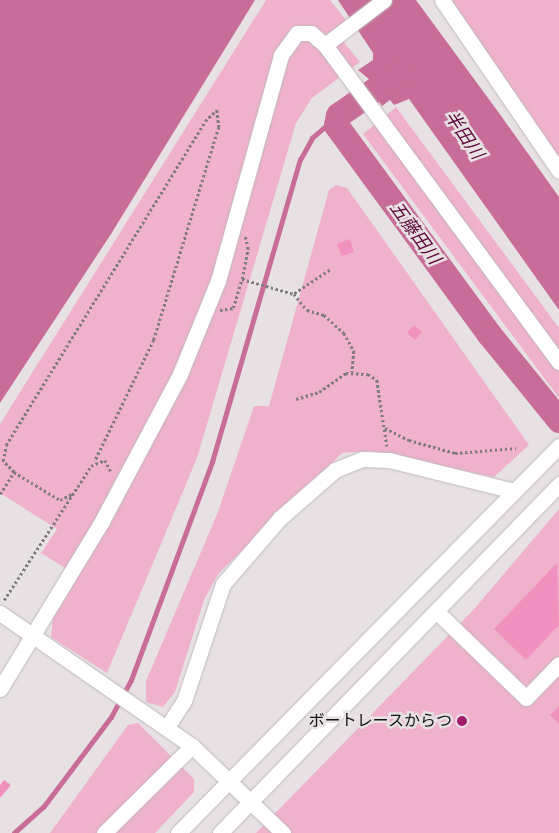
<!DOCTYPE html>
<meta charset="utf-8">
<style>
body{margin:0}
#map{position:relative;width:559px;height:833px;overflow:hidden;background:#e8e1e4;font-family:Cabin,"Noto Sans JP",sans-serif}
div>[style]{position:absolute}
.green>*{inset:0;background:#efb1cc}
.water>*{inset:0;background:#c86c99}
.stream>*{height:4.5px;margin:-2.25px;padding:0 2.25px;transform-origin:2.25px;border-radius:2.25px;background:#c86c99}
.river>*{height:25px;margin:-12.5px;padding:0 12.5px;transform-origin:12.5px;border-radius:12.5px;background:#c86c99}
.building>*{inset:0;background:#f191bf}
.path>*{height:2.5px;margin-top:-1.25px;transform-origin:0;background:repeating-linear-gradient(90deg,#807c7e 0 2.5px,transparent 0 5px)}
.roads{filter:drop-shadow(0 0 1px #bfb8bb) drop-shadow(0 0 1px #bfb8bb)}
.minor>*{height:15px;margin:-7.5px;padding:0 7.5px;transform-origin:7.5px;border-radius:7.5px;background:#fff}
.dots>*{width:14px;height:14px;translate:-50% -50%;box-sizing:border-box;border:2px solid #e8e1e4;border-radius:50%}
span{translate:-50% -50%;white-space:nowrap;text-align:center;line-height:1.15;-webkit-text-stroke:5px #e8e1e4;paint-order:stroke}
.poi-label{font-size:16px;color:#131112}
.right{translate:-100% -50%;text-align:right}
.water-label{font-size:18px;color:#5c053a;font-style:italic}
</style>
<div id="map">
<div class="green">
<div style="clip-path:polygon(266px 0,330px 0,346px 20px,334px 30px,360px 62px,312px 98px,296px 123px,197px 458px,107px 673px,51px 637px,53px 616px,78px 576px,41px 553px,57px 529px,0 493px,0 424px)"></div>
<div style="clip-path:polygon(447px 0,559px 0,559px 161px)"></div>
<div style="clip-path:polygon(396px 107px,559px 328px,559px 398px,363px 134px)"></div>
<div style="clip-path:polygon(336px 185px,347px 188px,529px 445px,494px 477px,371px 451px,342px 453px,218px 574px,204px 600px,175px 692px,163px 707px,146px 702px,146px 681px,218px 512px,254px 406px,269px 406px,329px 190px)"></div>
<div style="clip-path:polygon(559px 509px,559px 833px,256px 833px,474px 609px)"></div>
<div style="clip-path:polygon(138px 723px,194px 779px,194px 792px,155px 833px,50px 833px,128px 725px)"></div>
</div>
<div class="water">
<div style="clip-path:polygon(0 0,255px 0,111px 234px,0 403px)"></div>
<div style="clip-path:polygon(338px 0,416px 0,499px 113px,559px 197px,559px 310px,409px 99px,394px 105px,390px 100px,382px 106px,366px 83px,370px 80px,358px 70px,373px 60px,373px 53px)"></div>
</div>
<div class="stream">
<div style="left:14px;top:833px;width:40px;rotate:-42deg"></div>
<div style="left:44px;top:806px;width:111px;rotate:-53deg"></div>
<div style="left:111px;top:717px;width:42px;rotate:-61.6deg"></div>
<div style="left:131px;top:680px;width:233px;rotate:-69.6deg"></div>
<div style="left:212px;top:462px;width:315px;rotate:-73.8deg"></div>
<div style="left:300px;top:160px;width:25px;rotate:-61deg"></div>
<div style="left:312px;top:138px;width:35px;rotate:-41deg"></div>
</div>
<div class="river">
<div style="left:400px;top:72px;width:75px;rotate:145.3deg"></div>
<div style="left:338px;top:115px;width:10px;rotate:101deg"></div>
<div style="left:336px;top:125px;width:259px;rotate:53.8deg"></div>
<div style="left:489px;top:334px;width:111px;rotate:50.9deg"></div>
</div>
<div class="building">
<div style="clip-path:polygon(350px 239px,354px 252px,342px 256px,337px 244px)"></div>
<div style="clip-path:polygon(414px 325px,422px 332px,415px 340px,407px 333px)"></div>
<div style="clip-path:polygon(557px 563px,559px 625px,526px 660px,494px 629px)"></div>
<div style="clip-path:polygon(559px 706px,559px 724px,550px 715px)"></div>
<div style="clip-path:polygon(4px 780px,11px 785px,0 798px,0 785px)"></div>
</div>
<div class="path">
<div style="left:330px;top:270px;width:43px;rotate:146.3deg"></div>
<div style="left:294px;top:294px;width:21px;rotate:51deg"></div>
<div style="left:307px;top:310px;width:18px;rotate:16deg"></div>
<div style="left:324px;top:315px;width:27px;rotate:42deg"></div>
<div style="left:344px;top:333px;width:21px;rotate:61deg"></div>
<div style="left:354px;top:351px;width:21px;rotate:95deg"></div>
<div style="left:242px;top:279px;width:54px;rotate:16.1deg"></div>
<div style="left:220px;top:310px;width:13px;rotate:-9deg"></div>
<div style="left:233px;top:308px;width:30px;rotate:-73deg"></div>
<div style="left:242px;top:279px;width:31px;rotate:-79deg"></div>
<div style="left:248px;top:249px;width:13px;rotate:-103deg"></div>
<div style="left:296px;top:399px;width:24px;rotate:-17deg"></div>
<div style="left:319px;top:392px;width:33px;rotate:-35deg"></div>
<div style="left:346px;top:373px;width:22px;rotate:3deg"></div>
<div style="left:368px;top:374px;width:11px;rotate:34deg"></div>
<div style="left:377px;top:380px;width:67px;rotate:81.4deg"></div>
<div style="left:385px;top:428px;width:27px;rotate:27deg"></div>
<div style="left:409px;top:440px;width:48px;rotate:15.8deg"></div>
<div style="left:455px;top:453px;width:61px;rotate:-4.7deg"></div>
<div style="left:14px;top:472px;width:16px;rotate:-135deg"></div>
<div style="left:3px;top:461px;width:16px;rotate:-79deg"></div>
<div style="left:6px;top:445px;width:380px;rotate:-58.4deg"></div>
<div style="left:205px;top:121px;width:16px;rotate:-43deg"></div>
<div style="left:217px;top:110px;width:17px;rotate:83deg"></div>
<div style="left:219px;top:127px;width:223px;rotate:107deg"></div>
<div style="left:154px;top:340px;width:135px;rotate:116deg"></div>
<div style="left:0;top:494px;width:26px;rotate:-58deg"></div>
<div style="left:14px;top:472px;width:54px;rotate:31.3deg"></div>
<div style="left:60px;top:500px;width:13px;rotate:-27deg"></div>
<div style="left:4px;top:600px;width:160px;rotate:-57deg"></div>
<div style="left:91px;top:466px;width:15px;rotate:-23deg"></div>
<div style="left:105px;top:460px;width:13px;rotate:63deg"></div>
</div>
<div class="roads">
<div class="minor">
<div style="left:442px;top:0;width:207px;rotate:55.6deg"></div>
<div style="left:325px;top:45px;width:74px;rotate:-37.3deg"></div>
<div style="left:436px;top:611px;width:125px;rotate:44deg"></div>
<div style="left:526px;top:698px;width:47px;rotate:-45.9deg"></div>
<div style="left:0;top:613px;width:234px;rotate:34.7deg"></div>
<div style="left:192px;top:746px;width:126px;rotate:43.7deg"></div>
<div style="left:0;top:689px;width:197px;rotate:-58.7deg"></div>
<div style="left:102px;top:521px;width:166px;rotate:-62deg"></div>
<div style="left:180px;top:374px;width:100px;rotate:-67.8deg"></div>
<div style="left:218px;top:281px;width:235px;rotate:-74.4deg"></div>
<div style="left:281px;top:55px;width:27px;rotate:-54deg"></div>
<div style="left:297px;top:33px;width:14px"></div>
<div style="left:311px;top:33px;width:18px;rotate:41deg"></div>
<div style="left:325px;top:45px;width:394px;rotate:53.6deg"></div>
<div style="left:167px;top:727px;width:31px;rotate:-57deg"></div>
<div style="left:184px;top:701px;width:123px;rotate:-71.6deg"></div>
<div style="left:223px;top:584px;width:87px;rotate:-49.2deg"></div>
<div style="left:280px;top:518px;width:73px;rotate:-41.1deg"></div>
<div style="left:335px;top:470px;width:29px;rotate:-22deg"></div>
<div style="left:362px;top:459px;width:27px;rotate:2deg"></div>
<div style="left:389px;top:460px;width:129px;rotate:13.9deg"></div>
<div style="left:104px;top:833px;width:124px;rotate:-44.7deg"></div>
<div style="left:178px;top:833px;width:543px;rotate:-45.45deg"></div>
<div style="left:220px;top:833px;width:487px;rotate:-45.8deg"></div>
</div>
</div>
<div class="dots">
<div style="left:462px;top:721px;background:#a01b6a"></div>
</div>
<div class="poi-label">
<span class="right" style="left:452px;top:721px">ボートレースからつ</span>
</div>
<div class="water-label">
<span style="left:464px;top:135px;rotate:56deg">半田川</span>
<span style="left:415px;top:233px;rotate:54deg">五藤田川</span>
</div>
</div>
